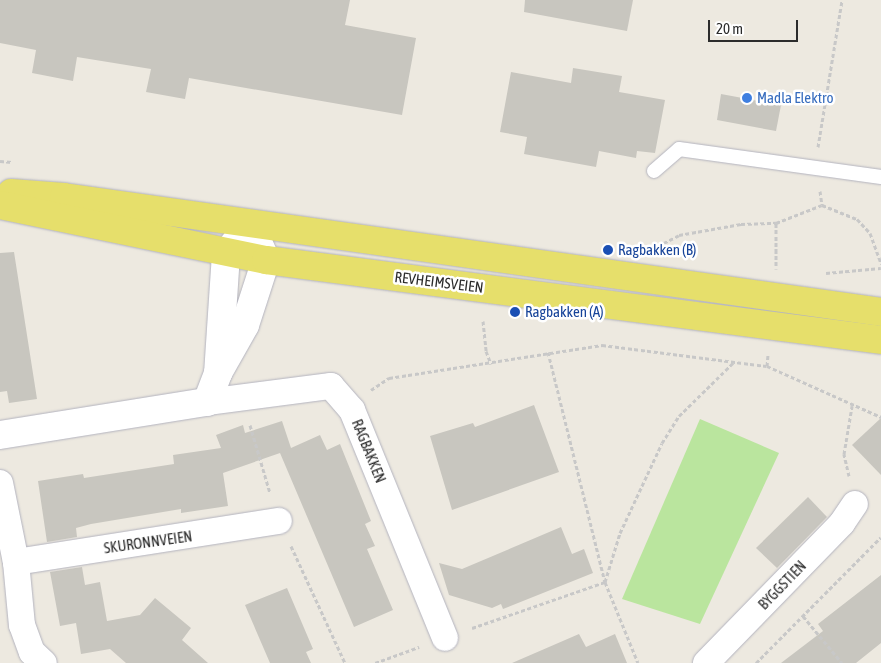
<!DOCTYPE html>
<style>
body{margin:0}
#map{position:relative;width:881px;height:663px;overflow:hidden;background:#ede9e0;font-family:"Asap Condensed",sans-serif}
div>[style]{position:absolute}
.pitch>*{inset:0;background:#bae59e}
.building>*{inset:0;background:#c8c6bf}
.path>*{height:3px;margin-top:-1.5px;transform-origin:0;background:repeating-linear-gradient(90deg,#c8c8c8 0 4px,transparent 0 6.5px)}
.roads{filter:drop-shadow(0 0 1px #b3b3be) drop-shadow(0 0 1px #b3b3be)}
.lane>*{height:14px;margin:-7px;padding:0 7px;transform-origin:7px;border-radius:7px;background:#fff}
.street>*{height:26px;margin:-13px;padding:0 13px;transform-origin:13px;border-radius:13px;background:#fff}
.secondary>*{height:28px;margin:-14px;padding:0 14px;transform-origin:14px;border-radius:14px;background:#fff}
.primary>*{height:28px;margin:-14px;padding:0 14px;transform-origin:14px;border-radius:14px;background:#e6df6b}
.dots>*{width:14px;height:14px;translate:-50% -50%;box-sizing:border-box;border:2px solid #fff;border-radius:50%}
span{translate:-50% -50%;white-space:nowrap;text-align:center;line-height:1.15;-webkit-text-stroke:5px #fff;paint-order:stroke}
.shop-label{font-size:15px;color:#366cbe}
.left{translate:0 -50%;text-align:left}
.transit-label{font-size:15px;color:#164399}
.street-label{font-size:15px;color:#2c2c2c}
.scale{position:absolute;left:708px;top:20px;width:90px;height:22px;box-sizing:border-box;border:2px solid #2c2c2c;border-top:0;padding-left:6px;font-size:15px;line-height:18px;white-space:nowrap;color:#2c2c2c;-webkit-text-stroke:4px #fff;paint-order:stroke}
</style>
<div id="map">
<div class="pitch">
<div style="clip-path:polygon(700px 419px,779px 453px,700px 624px,622px 599px)"></div>
</div>
<div class="building">
<div style="clip-path:polygon(0 0,350px 0,345px 25px,416px 38px,402px 115px,189px 78px,185px 99px,146px 92px,151px 69px,77px 57px,73px 81px,32px 73px,36px 50px,0 43px)"></div>
<div style="clip-path:polygon(525px 0,633px 0,627px 31px,524px 12px)"></div>
<div style="clip-path:polygon(573px 68px,622px 76px,619px 92px,665px 100px,655px 153px,637px 151px,636px 158px,599px 151px,596px 167px,524px 154px,527px 137px,500px 132px,511px 72px,571px 83px)"></div>
<div style="clip-path:polygon(721px 94px,781px 105px,776px 131px,717px 120px)"></div>
<div style="clip-path:polygon(14px 252px,37px 399px,9px 403px,7px 391px,0 392px,0 253px)"></div>
<div style="clip-path:polygon(534px 405px,559px 472px,452px 510px,430px 436px,473px 423px,475px 427px)"></div>
<div style="clip-path:polygon(881px 418px,881px 475px,852px 445px)"></div>
<div style="clip-path:polygon(282px 421px,291px 448px,320px 435px,327px 450px,340px 444px,371px 521px,365px 524px,375px 546px,367px 549px,393px 610px,354px 627px,280px 453px,223px 473px,228px 506px,181px 513px,181px 509px,91px 524px,76px 528px,77px 537px,47px 542px,38px 481px,83px 474px,84px 478px,174px 464px,173px 455px,221px 448px,216px 435px,243px 425px,245px 433px)"></div>
<div style="clip-path:polygon(808px 497px,827px 517px,777px 568px,756px 548px)"></div>
<div style="clip-path:polygon(561px 527px,572px 554px,584px 549px,593px 573px,503px 609px,501px 604px,492px 608px,449px 595px,439px 563px,462px 569px)"></div>
<div style="clip-path:polygon(82px 567px,85px 585px,100px 582px,107px 621px,140px 615px,155px 598px,191px 628px,182px 640px,208px 663px,126px 663px,110px 649px,81px 654px,76px 623px,60px 626px,50px 572px)"></div>
<div style="clip-path:polygon(881px 575px,881px 643px,856px 663px,781px 663px,823px 631px,818px 624px)"></div>
<div style="clip-path:polygon(287px 588px,313px 649px,306px 652px,311px 663px,270px 663px,245px 605px)"></div>
<div style="clip-path:polygon(579px 634px,586px 647px,615px 634px,627px 663px,512px 663px)"></div>
</div>
<div class="path">
<div style="left:818px;top:147px;width:149px;rotate:-80.7deg"></div>
<div style="left:0;top:161px;width:12px;rotate:5deg"></div>
<div style="left:820px;top:191px;width:14px;rotate:82deg"></div>
<div style="left:776px;top:223px;width:46px;rotate:90deg"></div>
<div style="left:652px;top:249px;width:30px;rotate:-27deg"></div>
<div style="left:679px;top:235px;width:63px;rotate:-10.1deg"></div>
<div style="left:741px;top:224px;width:35px;rotate:-2deg"></div>
<div style="left:776px;top:223px;width:49px;rotate:-21.4deg"></div>
<div style="left:822px;top:205px;width:38px;rotate:22deg"></div>
<div style="left:857px;top:219px;width:19px;rotate:47deg"></div>
<div style="left:870px;top:233px;width:33px;rotate:70deg"></div>
<div style="left:826px;top:273px;width:55px;rotate:-5.2deg"></div>
<div style="left:483px;top:321px;width:30px;rotate:84deg"></div>
<div style="left:486px;top:351px;width:14px;rotate:69deg"></div>
<div style="left:548px;top:352px;width:237px;rotate:76.1deg"></div>
<div style="left:605px;top:582px;width:87px;rotate:67.8deg"></div>
<div style="left:767px;top:366px;width:12px;rotate:-85deg"></div>
<div style="left:371px;top:390px;width:22px;rotate:-34deg"></div>
<div style="left:389px;top:378px;width:216px;rotate:-8.8deg"></div>
<div style="left:602px;top:345px;width:166px;rotate:7.3deg"></div>
<div style="left:767px;top:366px;width:125px;rotate:24.1deg"></div>
<div style="left:250px;top:425px;width:71px;rotate:73.6deg"></div>
<div style="left:849px;top:476px;width:23px;rotate:-103deg"></div>
<div style="left:844px;top:454px;width:49px;rotate:-80.5deg"></div>
<div style="left:291px;top:546px;width:129px;rotate:65.2deg"></div>
<div style="left:803px;top:616px;width:61px;rotate:50.3deg"></div>
<div style="left:472px;top:628px;width:141px;rotate:-19.1deg"></div>
<div style="left:605px;top:582px;width:51px;rotate:-73deg"></div>
<div style="left:620px;top:533px;width:99px;rotate:-65deg"></div>
<div style="left:662px;top:443px;width:32px;rotate:-58deg"></div>
<div style="left:679px;top:416px;width:77px;rotate:-44.5deg"></div>
<div style="left:375px;top:663px;width:47px;rotate:-20deg"></div>
<div style="left:756px;top:663px;width:177px;rotate:-45.2deg"></div>
</div>
<div class="roads">
<div class="lane">
<div style="left:654px;top:171px;width:33px;rotate:-41deg"></div>
<div style="left:679px;top:149px;width:204px;rotate:7.9deg"></div>
</div>
<div class="street">
<div style="left:207px;top:402px;width:125px;rotate:-7.4deg"></div>
<div style="left:331px;top:386px;width:32px;rotate:49deg"></div>
<div style="left:352px;top:410px;width:246px;rotate:67.8deg"></div>
<div style="left:0;top:483px;width:81px;rotate:78.6deg"></div>
<div style="left:16px;top:562px;width:63px;rotate:84.6deg"></div>
<div style="left:22px;top:625px;width:29px;rotate:70deg"></div>
<div style="left:32px;top:652px;width:16px;rotate:43deg"></div>
<div style="left:16px;top:562px;width:266px;rotate:-8.9deg"></div>
<div style="left:706px;top:663px;width:195px;rotate:-45.8deg"></div>
<div style="left:842px;top:523px;width:23px;rotate:-56deg"></div>
</div>
<div class="secondary">
<div style="left:0;top:435px;width:210px;rotate:-9.1deg"></div>
<div style="left:207px;top:402px;width:31px;rotate:-69deg"></div>
<div style="left:218px;top:373px;width:55px;rotate:-60.6deg"></div>
<div style="left:245px;top:325px;width:68px;rotate:-72.1deg"></div>
<div style="left:266px;top:260px;width:39px;rotate:-114deg"></div>
<div style="left:250px;top:224px;width:38px;rotate:129deg"></div>
<div style="left:226px;top:254px;width:119px;rotate:93.8deg"></div>
</div>
<div class="primary">
<div style="left:11px;top:193px;width:53px;rotate:4.3deg"></div>
<div style="left:64px;top:197px;width:825px;rotate:8.01deg"></div>
<div style="left:0;top:205px;width:272px;rotate:11.7deg"></div>
<div style="left:266px;top:260px;width:620px;rotate:7.41deg"></div>
</div>
</div>
<div class="dots">
<div style="left:747px;top:98px;background:#3f7fe0"></div>
<div style="left:608px;top:250px;background:#1a4fb4"></div>
<div style="left:515px;top:312px;background:#1a4fb4"></div>
</div>
<div class="shop-label">
<span class="left" style="left:757px;top:98px">Madla Elektro</span>
</div>
<div class="transit-label">
<span class="left" style="left:618px;top:250px">Ragbakken (B)</span>
<span class="left" style="left:525px;top:312px">Ragbakken (A)</span>
</div>
<div class="street-label">
<span style="left:439px;top:282px;rotate:7deg">REVHEIMSVEIEN</span>
<span style="left:369px;top:451px;rotate:68deg">RAGBAKKEN</span>
<span style="left:148px;top:542px;rotate:-8deg">SKURONNVEIEN</span>
<span style="left:782px;top:585px;rotate:-46deg">BYGGSTIEN</span>
</div>
<div class="scale">20 m</div>
</div>
